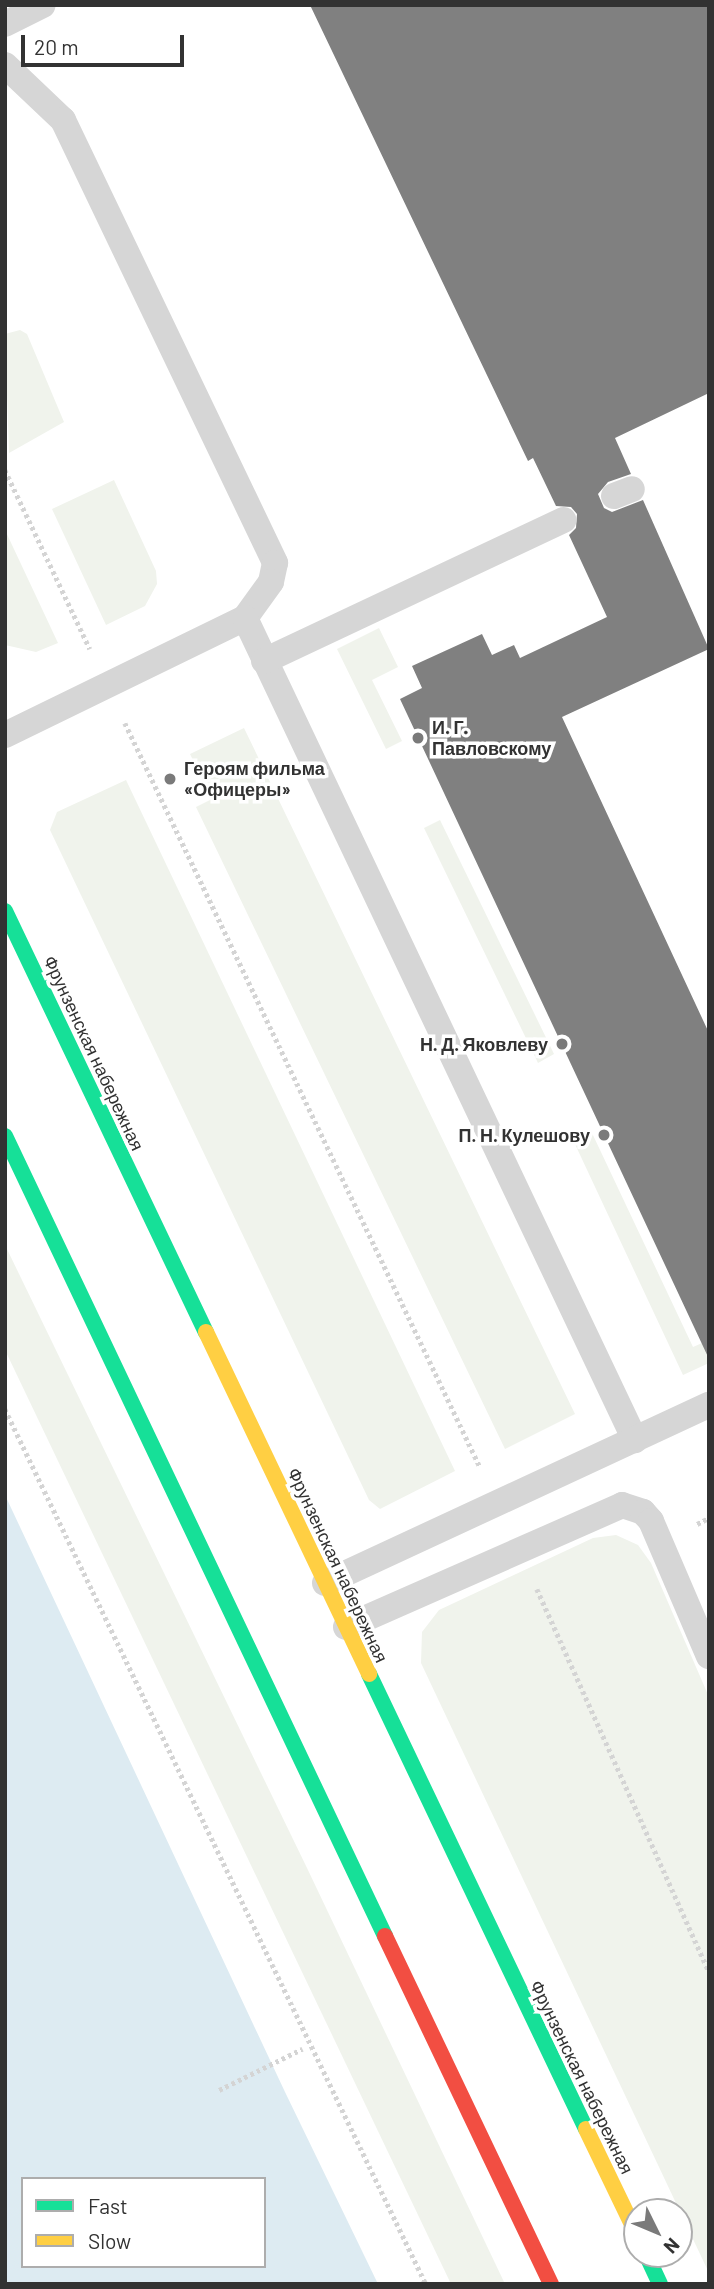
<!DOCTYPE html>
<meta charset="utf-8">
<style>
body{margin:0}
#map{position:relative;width:714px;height:2289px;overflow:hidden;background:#fff;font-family:Barlow,sans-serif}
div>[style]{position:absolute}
.green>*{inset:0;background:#f0f3ec}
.water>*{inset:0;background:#ddebf2}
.building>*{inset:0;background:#808080}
.path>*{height:4.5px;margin-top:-2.25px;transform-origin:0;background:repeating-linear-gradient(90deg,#d4d4d4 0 3.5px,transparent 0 7px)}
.lane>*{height:26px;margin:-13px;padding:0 13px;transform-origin:13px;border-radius:13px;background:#d6d6d6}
.fast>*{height:16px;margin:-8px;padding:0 8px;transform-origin:8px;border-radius:8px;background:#16e098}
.slow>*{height:16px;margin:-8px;padding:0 8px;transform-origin:8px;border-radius:8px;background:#ffcf43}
.jam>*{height:16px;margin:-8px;padding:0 8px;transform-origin:8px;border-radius:8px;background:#f24e42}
.dots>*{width:19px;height:19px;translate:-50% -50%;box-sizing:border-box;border:4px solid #fff;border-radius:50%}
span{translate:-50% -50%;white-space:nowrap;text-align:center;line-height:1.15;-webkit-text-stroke:7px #fff;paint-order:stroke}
.poi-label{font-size:18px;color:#323232;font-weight:700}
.left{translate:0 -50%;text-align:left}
.right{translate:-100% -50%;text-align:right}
.street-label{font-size:18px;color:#323232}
.frame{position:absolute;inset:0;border:7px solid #323232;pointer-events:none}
.legend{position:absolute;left:21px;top:2177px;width:245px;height:91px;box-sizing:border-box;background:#fff;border:2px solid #adadad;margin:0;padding:9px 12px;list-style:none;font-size:21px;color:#323232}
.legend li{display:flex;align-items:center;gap:14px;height:35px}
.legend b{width:35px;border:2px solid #adadad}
.north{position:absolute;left:623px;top:2198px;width:70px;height:70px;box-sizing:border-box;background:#fff;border:2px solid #adadad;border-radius:50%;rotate:133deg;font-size:19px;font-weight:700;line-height:28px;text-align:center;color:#323232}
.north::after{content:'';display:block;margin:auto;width:24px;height:32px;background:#7a7a7a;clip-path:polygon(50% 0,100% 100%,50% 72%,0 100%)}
.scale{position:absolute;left:21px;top:35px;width:163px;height:32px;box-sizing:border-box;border:4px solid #323232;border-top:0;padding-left:9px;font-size:21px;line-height:24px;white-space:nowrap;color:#323232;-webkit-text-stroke:5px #fff;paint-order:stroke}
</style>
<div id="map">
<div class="green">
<div style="clip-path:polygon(20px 330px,27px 334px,64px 422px,9px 453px,5px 334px)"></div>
<div style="clip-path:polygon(114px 480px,156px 571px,157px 584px,145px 606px,106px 625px,52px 509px)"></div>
<div style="clip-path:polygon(5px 530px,58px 643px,36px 652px,5px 645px)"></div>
<div style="clip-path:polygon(379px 628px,398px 667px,372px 680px,402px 741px,386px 749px,337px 649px)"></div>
<div style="clip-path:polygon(244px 728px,575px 1414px,505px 1449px,196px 807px,212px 799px,190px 754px)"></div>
<div style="clip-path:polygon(126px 780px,455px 1471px,380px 1509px,369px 1500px,50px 830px,57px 812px)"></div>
<div style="clip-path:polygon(440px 820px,554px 1054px,538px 1063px,424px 828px)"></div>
<div style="clip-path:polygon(592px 1133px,693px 1347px,709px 1340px,709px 1363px,683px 1375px,574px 1142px)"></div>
<div style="clip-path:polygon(5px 1245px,307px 1868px,505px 2284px,451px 2284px,5px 1350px)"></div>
<div style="clip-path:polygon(616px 1535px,638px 1545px,651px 1563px,709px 1697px,709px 2273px,421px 1663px,422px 1632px,439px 1610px,593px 1538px)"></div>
</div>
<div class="water">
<div style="clip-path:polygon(evenodd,5px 1495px,285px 2092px,378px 2284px,5px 2284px,5px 1495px,23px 2179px,264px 2179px,264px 2266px,23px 2266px,23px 2179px)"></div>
</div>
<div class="building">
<div style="clip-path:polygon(310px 5px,709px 5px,709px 393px,615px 438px,631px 474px,608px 482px,598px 494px,604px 508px,612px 512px,643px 500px,709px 649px,562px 717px,709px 1033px,709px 1359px,400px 699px,422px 688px,412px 666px,482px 634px,492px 655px,514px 645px,520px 658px,607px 617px,569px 535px,576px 528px,577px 514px,571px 507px,556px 506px,533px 458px,528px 461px)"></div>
</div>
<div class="path">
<div style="left:5px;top:470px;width:198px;rotate:64.6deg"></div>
<div style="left:125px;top:723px;width:824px;rotate:64.49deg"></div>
<div style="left:5px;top:1409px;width:971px;rotate:64.31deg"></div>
<div style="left:697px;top:1524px;width:13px;rotate:-27deg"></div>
<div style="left:537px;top:1589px;width:419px;rotate:65.8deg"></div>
<div style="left:219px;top:2090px;width:93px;rotate:-26.3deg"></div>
</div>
<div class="lane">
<div style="left:5px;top:24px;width:42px;rotate:-26.6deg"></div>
<div style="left:5px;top:65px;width:80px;rotate:43.5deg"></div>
<div style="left:63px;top:120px;width:491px;rotate:64.4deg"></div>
<div style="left:275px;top:563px;width:19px;rotate:102deg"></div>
<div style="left:271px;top:582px;width:44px;rotate:125.8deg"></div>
<div style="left:245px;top:618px;width:267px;rotate:154deg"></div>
<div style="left:614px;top:496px;width:19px;rotate:-21deg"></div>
<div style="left:245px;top:618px;width:910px;rotate:64.62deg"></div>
<div style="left:264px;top:661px;width:331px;rotate:-25.2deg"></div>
<div style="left:325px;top:1583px;width:423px;rotate:-24.9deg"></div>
<div style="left:346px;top:1627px;width:302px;rotate:-23.8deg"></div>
<div style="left:622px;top:1505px;width:22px;rotate:18deg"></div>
<div style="left:643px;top:1512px;width:12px;rotate:48deg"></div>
<div style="left:651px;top:1521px;width:147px;rotate:66.8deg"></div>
</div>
<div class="fast">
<div style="left:5px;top:911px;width:467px;rotate:64.5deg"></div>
<div style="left:5px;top:1136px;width:886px;rotate:64.59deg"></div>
<div style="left:369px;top:1674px;width:504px;rotate:64.5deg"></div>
<div style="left:646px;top:2254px;width:33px;rotate:65deg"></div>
</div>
<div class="slow">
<div style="left:206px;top:1332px;width:379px;rotate:64.5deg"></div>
<div style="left:586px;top:2129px;width:118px;rotate:64.3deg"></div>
</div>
<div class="jam">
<div style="left:385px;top:1936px;width:386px;rotate:64.5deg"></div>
</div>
<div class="dots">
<div style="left:418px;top:738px;background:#7a7a7a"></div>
<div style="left:170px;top:779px;background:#7a7a7a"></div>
<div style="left:562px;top:1044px;background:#7a7a7a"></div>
<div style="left:604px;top:1135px;background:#7a7a7a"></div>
</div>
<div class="poi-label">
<span class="left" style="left:432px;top:738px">И. Г.<br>Павловскому</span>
<span class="left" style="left:184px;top:779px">Героям фильма<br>«Офицеры»</span>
<span class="right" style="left:548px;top:1044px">Н. Д. Яковлеву</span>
<span class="right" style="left:590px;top:1135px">П. Н. Кулешову</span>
</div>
<div class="street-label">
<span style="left:94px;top:1053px;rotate:65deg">Фрунзенская набережная</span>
<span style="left:338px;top:1565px;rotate:65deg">Фрунзенская набережная</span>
<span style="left:582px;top:2077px;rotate:64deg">Фрунзенская набережная</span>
</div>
<div class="frame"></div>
<ul class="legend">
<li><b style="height:9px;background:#16e098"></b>Fast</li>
<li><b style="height:9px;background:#ffcf43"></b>Slow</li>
</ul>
<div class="north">N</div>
<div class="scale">20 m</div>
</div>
